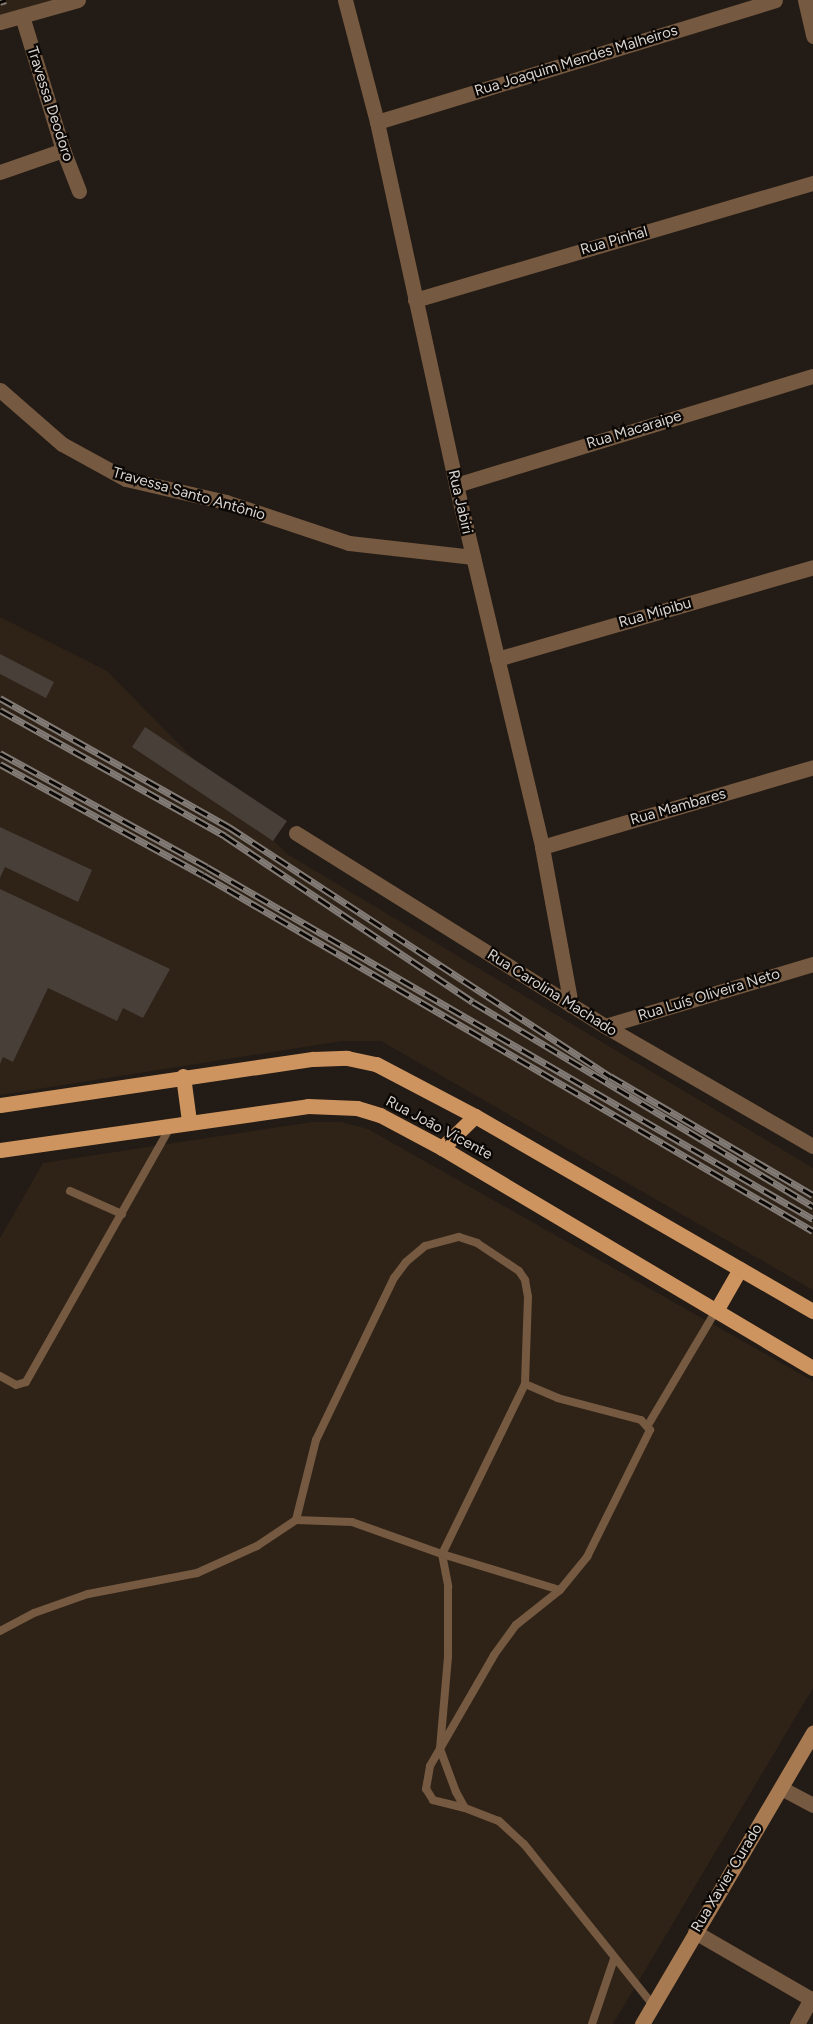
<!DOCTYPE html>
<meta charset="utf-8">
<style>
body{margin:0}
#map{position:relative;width:813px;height:2024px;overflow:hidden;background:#231b15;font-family:Figtree,sans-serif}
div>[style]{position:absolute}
.built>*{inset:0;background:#2f2318}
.building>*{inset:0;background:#473f38}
.lane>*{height:8px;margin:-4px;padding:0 4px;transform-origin:4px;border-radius:4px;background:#755940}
.street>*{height:15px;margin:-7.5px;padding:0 7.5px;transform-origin:7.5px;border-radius:7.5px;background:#755940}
.secondary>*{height:15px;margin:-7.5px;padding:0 7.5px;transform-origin:7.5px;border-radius:7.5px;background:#a77a52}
.primary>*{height:15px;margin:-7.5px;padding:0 7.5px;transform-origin:7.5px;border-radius:7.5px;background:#ce945f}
.rail>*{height:7px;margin-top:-3.5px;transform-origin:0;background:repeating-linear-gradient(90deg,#0a0705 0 14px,#827b76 0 28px);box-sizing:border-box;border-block:2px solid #827b76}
span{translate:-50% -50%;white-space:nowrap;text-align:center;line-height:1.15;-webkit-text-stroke:4.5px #0a0705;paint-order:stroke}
.street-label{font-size:15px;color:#d9d4d0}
</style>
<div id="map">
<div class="built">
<div style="clip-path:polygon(0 0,54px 0,0 15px)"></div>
<div style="clip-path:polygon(0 617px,107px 671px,287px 854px,813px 1168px,813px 1290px,381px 1041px,342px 1041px,0 1095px)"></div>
<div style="clip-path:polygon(312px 1122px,341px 1122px,368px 1129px,813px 1381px,813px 1688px,613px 2024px,0 2024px,0 1238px,43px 1163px)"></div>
</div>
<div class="building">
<div style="clip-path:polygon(0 654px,54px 682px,46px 698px,0 674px)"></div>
<div style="clip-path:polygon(145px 727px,287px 821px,273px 841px,132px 747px)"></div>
<div style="clip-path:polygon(0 827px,92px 870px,78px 902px,5px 867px,0 878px)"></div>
<div style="clip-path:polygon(0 889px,170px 969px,143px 1018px,123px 1008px,117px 1021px,48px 988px,13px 1062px,3px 1057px,0 1064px)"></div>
</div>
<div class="lane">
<div style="left:70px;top:1191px;width:57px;rotate:23.9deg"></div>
<div style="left:0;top:1376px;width:18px;rotate:29deg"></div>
<div style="left:16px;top:1385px;width:10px;rotate:-17deg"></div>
<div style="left:26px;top:1382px;width:296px;rotate:-60.5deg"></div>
<div style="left:648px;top:1425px;width:135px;rotate:-59.3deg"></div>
<div style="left:296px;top:1520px;width:56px;rotate:2deg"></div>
<div style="left:352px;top:1522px;width:96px;rotate:19.6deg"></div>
<div style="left:442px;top:1554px;width:33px;rotate:79deg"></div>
<div style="left:448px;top:1586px;width:71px;rotate:90deg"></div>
<div style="left:448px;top:1657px;width:92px;rotate:95deg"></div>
<div style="left:440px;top:1749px;width:46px;rotate:69.6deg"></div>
<div style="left:456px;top:1792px;width:18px;rotate:61deg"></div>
<div style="left:465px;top:1808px;width:36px;rotate:21deg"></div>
<div style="left:499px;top:1821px;width:34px;rotate:43deg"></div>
<div style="left:524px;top:1844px;width:206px;rotate:51.3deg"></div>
<div style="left:0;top:1631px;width:38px;rotate:-28deg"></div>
<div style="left:34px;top:1613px;width:57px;rotate:-19.4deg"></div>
<div style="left:88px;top:1594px;width:111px;rotate:-10.9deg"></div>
<div style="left:197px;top:1573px;width:66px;rotate:-24.2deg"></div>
<div style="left:257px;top:1546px;width:47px;rotate:-33.7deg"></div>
<div style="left:296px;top:1520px;width:82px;rotate:-76deg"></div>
<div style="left:316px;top:1440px;width:180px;rotate:-64.3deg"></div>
<div style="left:394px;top:1278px;width:20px;rotate:-53deg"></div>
<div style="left:406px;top:1262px;width:25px;rotate:-40deg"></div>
<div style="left:425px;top:1246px;width:35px;rotate:-15deg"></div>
<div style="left:459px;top:1237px;width:19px;rotate:18deg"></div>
<div style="left:477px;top:1243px;width:50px;rotate:33.7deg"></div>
<div style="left:519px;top:1271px;width:11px;rotate:56deg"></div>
<div style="left:525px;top:1280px;width:17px;rotate:80deg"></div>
<div style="left:528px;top:1297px;width:87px;rotate:92deg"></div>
<div style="left:525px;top:1384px;width:189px;rotate:116deg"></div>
<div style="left:442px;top:1554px;width:123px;rotate:17deg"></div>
<div style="left:465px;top:1808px;width:33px;rotate:-166deg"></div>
<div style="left:433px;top:1800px;width:13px;rotate:-122deg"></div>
<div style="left:426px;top:1789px;width:23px;rotate:-80deg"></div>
<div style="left:430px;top:1766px;width:128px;rotate:-60deg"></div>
<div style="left:494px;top:1655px;width:37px;rotate:-54deg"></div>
<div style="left:516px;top:1625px;width:56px;rotate:-38.5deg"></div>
<div style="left:560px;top:1590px;width:43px;rotate:-50.7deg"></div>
<div style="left:587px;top:1557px;width:142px;rotate:-63.6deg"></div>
<div style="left:650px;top:1430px;width:13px;rotate:-132deg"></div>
<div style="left:641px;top:1420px;width:86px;rotate:-165.2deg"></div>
<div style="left:558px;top:1398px;width:36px;rotate:-157deg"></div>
<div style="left:592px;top:2024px;width:69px;rotate:-71.3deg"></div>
</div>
<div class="street">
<div style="left:345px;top:0;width:126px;rotate:75.3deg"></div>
<div style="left:377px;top:122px;width:371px;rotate:77.7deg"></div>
<div style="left:456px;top:485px;width:372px;rotate:76.6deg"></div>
<div style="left:542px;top:847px;width:161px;rotate:79.6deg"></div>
<div style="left:805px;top:0;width:37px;rotate:77deg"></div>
<div style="left:22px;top:16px;width:140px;rotate:73deg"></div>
<div style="left:63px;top:150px;width:44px;rotate:68.7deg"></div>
<div style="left:0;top:22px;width:81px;rotate:-15.8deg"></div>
<div style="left:377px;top:122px;width:416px;rotate:-17deg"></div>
<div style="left:0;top:172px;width:67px;rotate:-19.2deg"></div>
<div style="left:415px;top:300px;width:415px;rotate:-16.4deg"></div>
<div style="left:0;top:390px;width:82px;rotate:41.1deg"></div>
<div style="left:62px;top:444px;width:73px;rotate:28.7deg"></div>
<div style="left:126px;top:479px;width:103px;rotate:13deg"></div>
<div style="left:226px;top:502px;width:130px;rotate:18.4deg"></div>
<div style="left:349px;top:543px;width:125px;rotate:6.4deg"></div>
<div style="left:456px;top:485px;width:373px;rotate:-17deg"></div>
<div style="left:497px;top:659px;width:329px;rotate:-16.2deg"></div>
<div style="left:296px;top:833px;width:364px;rotate:32deg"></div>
<div style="left:605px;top:1026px;width:240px;rotate:30deg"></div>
<div style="left:542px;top:847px;width:283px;rotate:-16.4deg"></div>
<div style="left:605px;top:1026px;width:217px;rotate:-16.6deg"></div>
<div style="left:781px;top:1788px;width:36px;rotate:28deg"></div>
<div style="left:695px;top:1932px;width:136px;rotate:30deg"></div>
<div style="left:797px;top:2024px;width:29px;rotate:-61deg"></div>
</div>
<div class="secondary">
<div style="left:642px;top:2024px;width:338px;rotate:-59.6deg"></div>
</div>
<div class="primary">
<div style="left:183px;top:1076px;width:45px;rotate:82.4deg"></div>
<div style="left:0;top:1105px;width:316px;rotate:-8.4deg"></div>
<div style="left:313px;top:1059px;width:34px;rotate:-2deg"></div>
<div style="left:347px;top:1058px;width:30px;rotate:12deg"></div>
<div style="left:376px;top:1064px;width:112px;rotate:27.7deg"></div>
<div style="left:475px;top:1116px;width:390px;rotate:30deg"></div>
<div style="left:442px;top:1148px;width:46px;rotate:-44.1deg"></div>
<div style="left:0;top:1150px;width:311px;rotate:-8.1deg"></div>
<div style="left:308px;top:1106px;width:49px;rotate:2.3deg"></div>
<div style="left:357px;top:1108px;width:24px;rotate:17deg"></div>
<div style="left:380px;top:1115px;width:70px;rotate:28deg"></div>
<div style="left:442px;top:1148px;width:431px;rotate:30.7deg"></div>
<div style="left:717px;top:1309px;width:46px;rotate:-60.1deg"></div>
</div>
<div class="rail">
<div style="left:0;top:2px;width:6px;rotate:-18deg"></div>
<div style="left:0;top:698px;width:263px;rotate:29.4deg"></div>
<div style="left:229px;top:827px;width:455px;rotate:33.2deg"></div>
<div style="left:610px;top:1076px;width:235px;rotate:30.4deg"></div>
<div style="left:0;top:710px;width:258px;rotate:29.2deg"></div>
<div style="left:225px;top:836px;width:298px;rotate:33.8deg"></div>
<div style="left:473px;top:1002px;width:397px;rotate:31deg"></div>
<div style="left:0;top:753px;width:236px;rotate:28.8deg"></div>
<div style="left:207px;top:867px;width:701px;rotate:30.15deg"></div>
<div style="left:0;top:764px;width:231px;rotate:28.7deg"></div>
<div style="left:203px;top:875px;width:706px;rotate:30.27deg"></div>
</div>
<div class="street-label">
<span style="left:576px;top:61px;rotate:-17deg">Rua Joaquim Mendes Malheiros</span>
<span style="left:50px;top:104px;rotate:72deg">Travessa Deodoro</span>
<span style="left:614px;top:241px;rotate:-16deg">Rua Pinhal</span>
<span style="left:634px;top:430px;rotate:-17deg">Rua Macaraipe</span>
<span style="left:189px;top:494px;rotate:16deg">Travessa Santo Antônio</span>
<span style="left:460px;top:502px;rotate:77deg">Rua Jabiri</span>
<span style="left:655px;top:613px;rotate:-16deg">Rua Mipibu</span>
<span style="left:678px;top:807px;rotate:-16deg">Rua Mambares</span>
<span style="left:552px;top:993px;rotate:32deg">Rua Carolina Machado</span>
<span style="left:709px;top:995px;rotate:-17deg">Rua Luís Oliveira Neto</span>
<span style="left:439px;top:1128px;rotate:28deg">Rua João Vicente</span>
<span style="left:727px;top:1878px;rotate:-59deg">Rua Xavier Curado</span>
</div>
</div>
